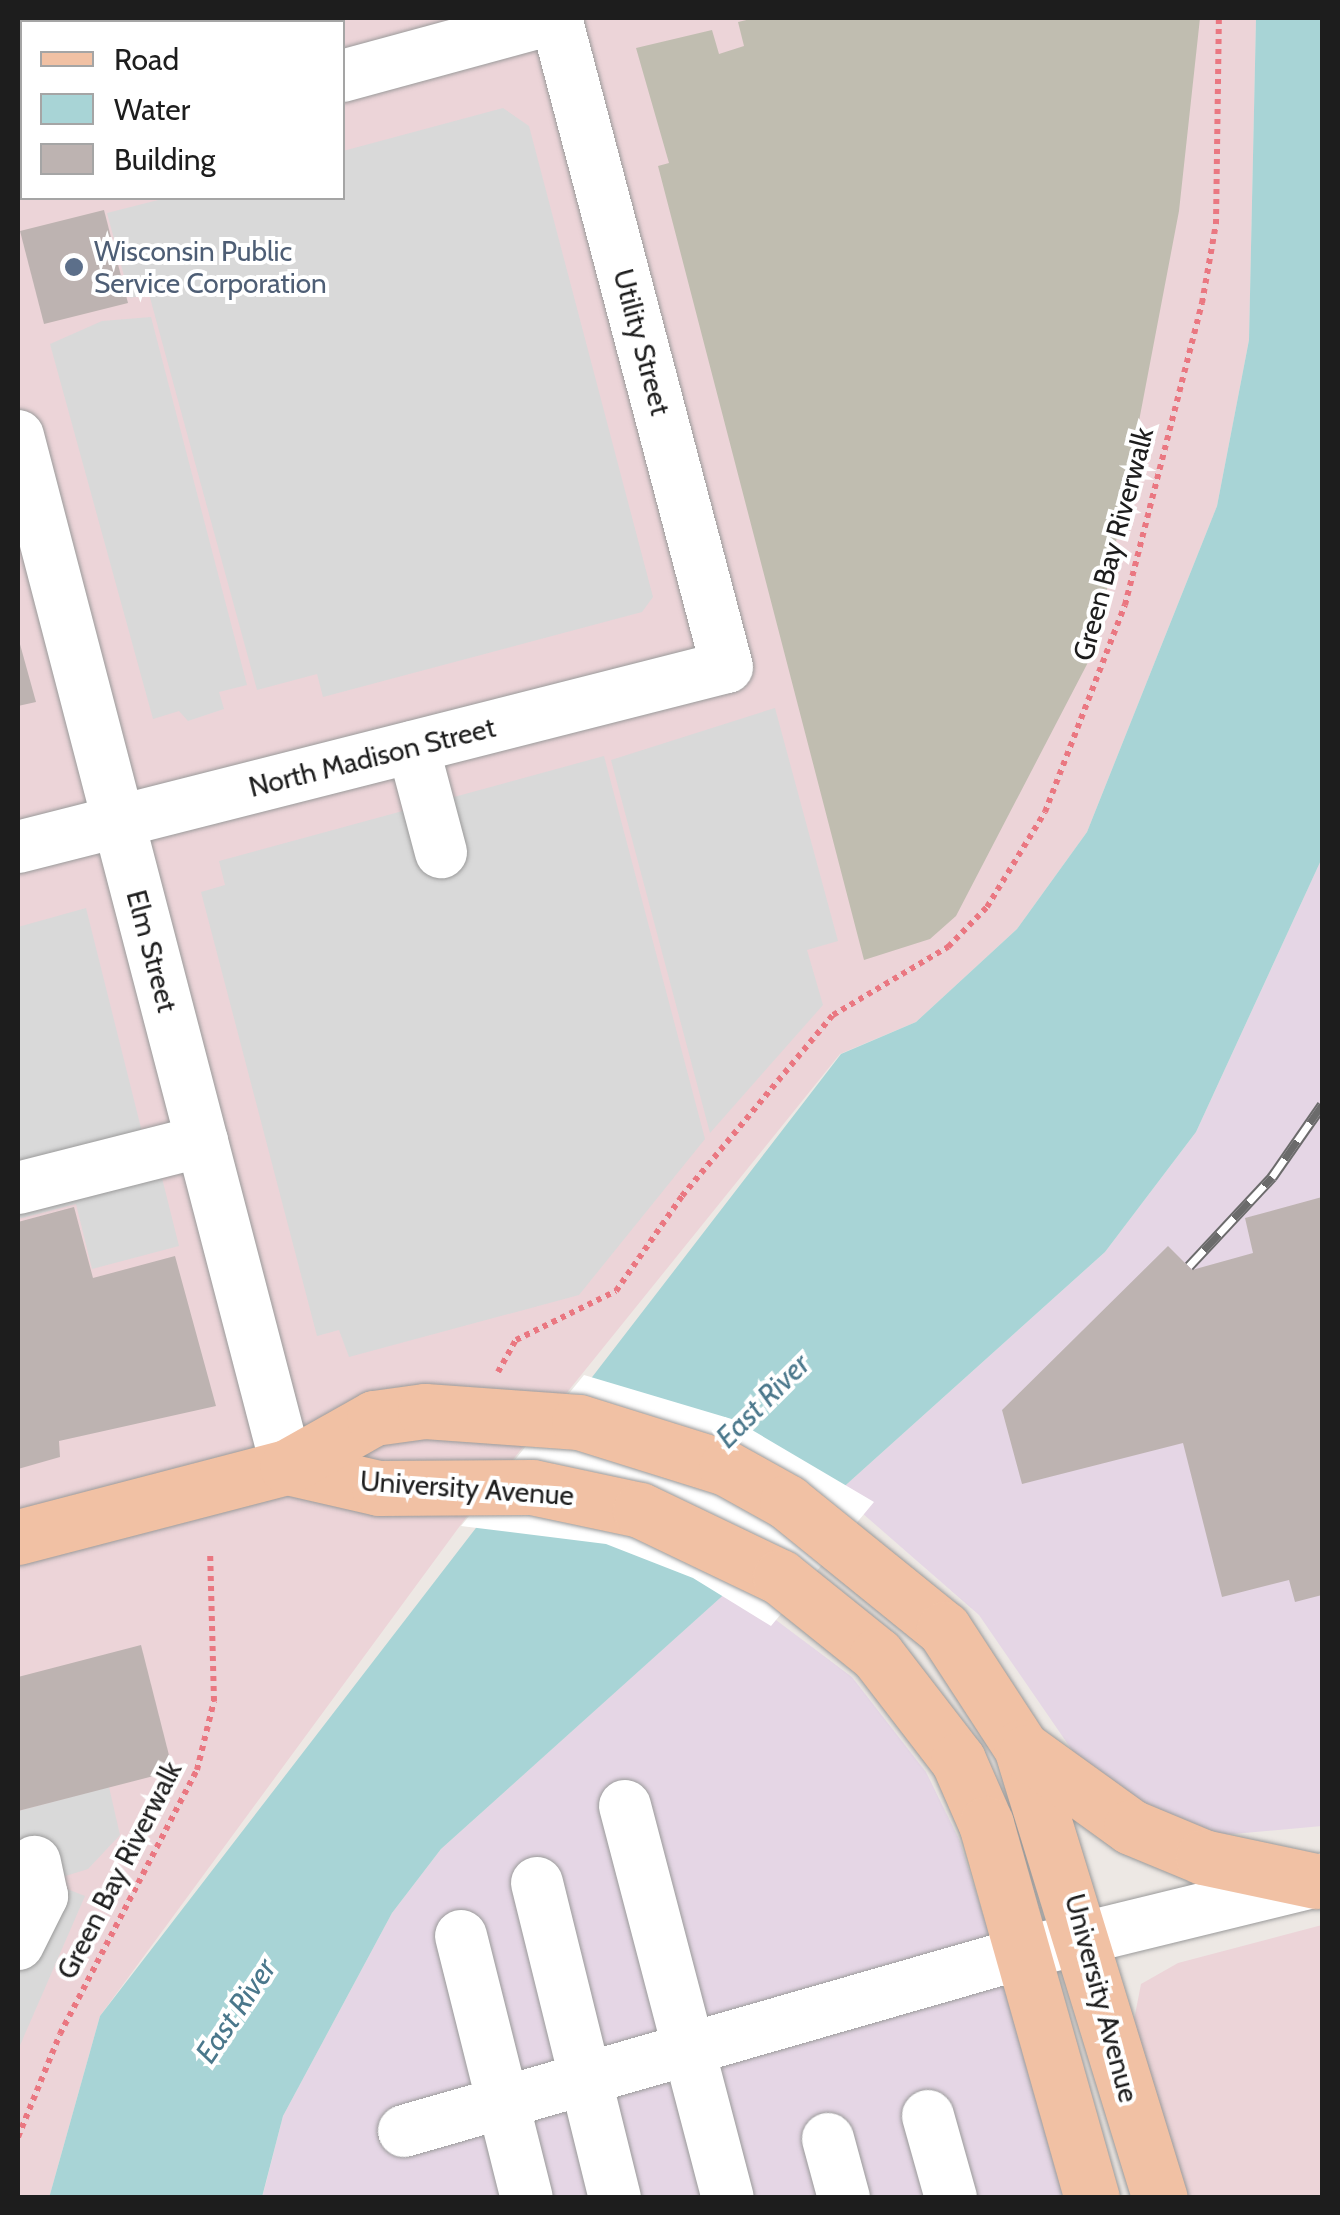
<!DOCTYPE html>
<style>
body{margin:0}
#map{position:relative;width:1340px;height:2215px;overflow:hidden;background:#ede8e4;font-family:Cabin,sans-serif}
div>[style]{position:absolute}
.commercial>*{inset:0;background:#ecd4d8}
.industrial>*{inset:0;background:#e5d6e5}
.construction>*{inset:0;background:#c0bdb0}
.parking>*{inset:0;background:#d9d9d9}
.water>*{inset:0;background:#a8d4d6}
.pier>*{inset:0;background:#fff}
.building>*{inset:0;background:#bdb3b1}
.path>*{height:6px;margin-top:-3px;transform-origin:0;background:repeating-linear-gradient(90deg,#ea7781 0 5px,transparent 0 10px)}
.roads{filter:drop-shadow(0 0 2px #9a9a9a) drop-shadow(0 0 2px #9a9a9a)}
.minor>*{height:52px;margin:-26px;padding:0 26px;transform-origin:26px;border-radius:26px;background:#fff}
.major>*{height:55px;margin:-27.5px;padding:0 27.5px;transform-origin:27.5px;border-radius:27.5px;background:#f1c1a4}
.rail>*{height:11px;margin-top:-5.5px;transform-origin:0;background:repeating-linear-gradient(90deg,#fff 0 22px,#6b6b6b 0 44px);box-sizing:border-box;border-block:2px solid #6b6b6b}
.dots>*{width:28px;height:28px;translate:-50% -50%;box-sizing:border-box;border:5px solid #fff;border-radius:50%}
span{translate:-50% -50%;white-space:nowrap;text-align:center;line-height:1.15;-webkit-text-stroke:8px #fff;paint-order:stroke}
.service-label{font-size:28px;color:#4e5e75}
.left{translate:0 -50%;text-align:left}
.street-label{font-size:28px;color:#1d1d1d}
.water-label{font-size:30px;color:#4a778b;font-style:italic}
.frame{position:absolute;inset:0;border:20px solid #1d1d1d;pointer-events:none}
.legend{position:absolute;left:20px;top:20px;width:325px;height:180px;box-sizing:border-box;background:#fff;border:2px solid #a5a5a5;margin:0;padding:12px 18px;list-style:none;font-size:30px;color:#1d1d1d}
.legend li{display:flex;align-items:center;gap:20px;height:50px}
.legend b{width:50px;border:2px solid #a5a5a5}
</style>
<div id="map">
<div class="commercial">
<div style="clip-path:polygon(evenodd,18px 18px,1256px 18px,1249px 340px,1217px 506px,1087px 832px,1017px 929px,916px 1022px,840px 1054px,465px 1519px,100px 2016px,49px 2198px,18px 2197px,18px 18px,22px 22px,342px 22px,342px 198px,22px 198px,22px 22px)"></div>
<div style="clip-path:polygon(1322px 1925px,1322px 2197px,1184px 2197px,1134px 2020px,1141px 1984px,1178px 1963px)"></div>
</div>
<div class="industrial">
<div style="clip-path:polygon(1322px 858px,1322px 1826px,1211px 1836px,1170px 1825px,1076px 1756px,979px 1615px,838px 1492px,1105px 1252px,1196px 1132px)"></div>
<div style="clip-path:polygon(732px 1587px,852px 1677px,926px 1772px,959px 1839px,1073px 2198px,262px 2198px,283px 2116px,392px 1913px,441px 1849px)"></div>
</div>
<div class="construction">
<div style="clip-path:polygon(18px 18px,316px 18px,22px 22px,18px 96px)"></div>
<div style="clip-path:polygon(755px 18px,1200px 18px,1179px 211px,1096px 647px,956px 916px,930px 939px,864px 960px,658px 166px,669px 163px,636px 48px,712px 30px,719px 54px,744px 46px,738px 22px)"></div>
</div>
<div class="parking">
<div style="clip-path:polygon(503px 108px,529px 126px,653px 597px,642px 612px,323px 697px,317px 674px,257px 690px,149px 294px,130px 298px,107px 213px,166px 198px,342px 198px,343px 151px)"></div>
<div style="clip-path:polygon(151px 317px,247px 685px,219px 692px,224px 709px,188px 721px,179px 711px,153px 719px,50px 344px,102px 321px)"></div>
<div style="clip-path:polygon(775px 708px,838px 941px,807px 950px,823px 1005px,710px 1133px,611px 760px)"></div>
<div style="clip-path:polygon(604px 756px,705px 1139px,579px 1295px,349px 1357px,339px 1330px,317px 1336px,201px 892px,225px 885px,219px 861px)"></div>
<div style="clip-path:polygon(86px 908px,143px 1136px,18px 1169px,18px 927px)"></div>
<div style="clip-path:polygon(159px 1166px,179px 1246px,92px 1269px,76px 1204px,18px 1219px,18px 1204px)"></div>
<div style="clip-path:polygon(109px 1787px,120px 1835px,88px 1869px,62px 1877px,62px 1887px,85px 1896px,18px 2050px,18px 1811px)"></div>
</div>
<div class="water">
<div style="clip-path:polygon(1256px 18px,1322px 18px,1322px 858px,1196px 1132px,1105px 1252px,441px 1849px,392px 1913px,283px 2116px,262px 2197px,49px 2198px,100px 2016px,841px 1054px,916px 1022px,1017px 929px,1087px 832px,1217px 506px,1249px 340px)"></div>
</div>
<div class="pier">
<div style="clip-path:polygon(584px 1375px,735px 1420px,874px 1502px,771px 1626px,693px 1578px,606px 1544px,461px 1526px)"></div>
</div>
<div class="building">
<div style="clip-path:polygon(104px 210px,128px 303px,44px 324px,20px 231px)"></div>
<div style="clip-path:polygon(18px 637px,36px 702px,18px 706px)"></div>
<div style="clip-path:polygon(1322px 1197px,1322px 1595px,1295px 1602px,1289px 1580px,1222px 1597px,1183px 1443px,1022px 1484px,1002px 1410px,1168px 1246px,1192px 1270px,1253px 1253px,1245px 1218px)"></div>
<div style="clip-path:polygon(74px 1207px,93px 1278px,175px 1256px,216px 1406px,59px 1441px,60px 1457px,18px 1469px,18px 1222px)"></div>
<div style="clip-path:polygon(141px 1645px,173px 1771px,18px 1811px,18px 1677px)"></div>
</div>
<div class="path">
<div style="left:498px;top:1372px;width:37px;rotate:-61deg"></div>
<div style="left:516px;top:1340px;width:111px;rotate:-26.1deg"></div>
<div style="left:616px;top:1291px;width:116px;rotate:-55.2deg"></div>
<div style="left:682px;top:1196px;width:236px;rotate:-50.2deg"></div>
<div style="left:833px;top:1015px;width:134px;rotate:-30.6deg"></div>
<div style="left:948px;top:947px;width:56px;rotate:-45.7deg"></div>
<div style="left:987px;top:907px;width:111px;rotate:-58.6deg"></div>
<div style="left:1045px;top:812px;width:222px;rotate:-68.9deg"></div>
<div style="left:1125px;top:605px;width:312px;rotate:-75.7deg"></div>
<div style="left:1202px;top:303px;width:80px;rotate:-80deg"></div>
<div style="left:1216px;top:224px;width:206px;rotate:-89.2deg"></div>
<div style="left:18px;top:2137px;width:111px;rotate:-67.8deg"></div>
<div style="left:60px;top:2034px;width:297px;rotate:-62.6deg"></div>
<div style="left:197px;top:1770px;width:71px;rotate:-76.2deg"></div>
<div style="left:214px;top:1701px;width:150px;rotate:-91.5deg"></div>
</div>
<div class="roads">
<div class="minor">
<div style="left:342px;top:76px;width:221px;rotate:-15.2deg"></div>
<div style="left:18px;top:162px;width:4px;rotate:-14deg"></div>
<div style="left:18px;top:436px;width:1066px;rotate:75.38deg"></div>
<div style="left:413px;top:747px;width:109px;rotate:75.1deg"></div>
<div style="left:18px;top:847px;width:731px;rotate:-14.25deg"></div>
<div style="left:727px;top:667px;width:671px;rotate:-104.76deg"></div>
<div style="left:18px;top:1188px;width:190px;rotate:-14.3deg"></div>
<div style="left:625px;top:1806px;width:405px;rotate:75.3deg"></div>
<div style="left:537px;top:1883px;width:325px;rotate:76.1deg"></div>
<div style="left:461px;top:1936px;width:270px;rotate:75.9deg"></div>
<div style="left:18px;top:1944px;width:54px;rotate:-63.4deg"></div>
<div style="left:42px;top:1896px;width:35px;rotate:-102deg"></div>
<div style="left:928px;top:2116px;width:85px;rotate:74.3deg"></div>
<div style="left:404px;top:2131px;width:647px;rotate:-16.05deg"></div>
<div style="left:1026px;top:1952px;width:305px;rotate:-13.7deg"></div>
<div style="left:828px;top:2139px;width:61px;rotate:74.8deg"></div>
</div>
<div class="major">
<div style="left:287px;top:1467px;width:94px;rotate:12.9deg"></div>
<div style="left:379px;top:1488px;width:153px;rotate:-0.4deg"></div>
<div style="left:532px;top:1487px;width:110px;rotate:12deg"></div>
<div style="left:640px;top:1510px;width:155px;rotate:25.6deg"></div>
<div style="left:780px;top:1577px;width:124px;rotate:38.8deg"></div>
<div style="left:877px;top:1655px;width:133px;rotate:52.4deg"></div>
<div style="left:958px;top:1760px;width:70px;rotate:66.4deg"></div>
<div style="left:986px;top:1824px;width:389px;rotate:74.2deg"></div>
<div style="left:18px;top:1537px;width:278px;rotate:-14.6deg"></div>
<div style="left:287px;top:1467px;width:100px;rotate:-29.4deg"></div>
<div style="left:374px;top:1418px;width:51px;rotate:-7.8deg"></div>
<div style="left:425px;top:1411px;width:154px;rotate:4.1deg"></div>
<div style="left:579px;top:1422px;width:154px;rotate:17.4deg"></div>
<div style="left:726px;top:1468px;width:70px;rotate:29.1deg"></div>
<div style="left:787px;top:1502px;width:202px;rotate:39deg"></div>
<div style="left:944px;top:1629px;width:141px;rotate:56.9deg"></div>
<div style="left:1021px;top:1747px;width:472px;rotate:72.9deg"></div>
<div style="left:1027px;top:1752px;width:128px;rotate:35.8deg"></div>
<div style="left:1131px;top:1827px;width:78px;rotate:22.6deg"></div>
<div style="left:1203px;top:1857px;width:116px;rotate:12deg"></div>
</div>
</div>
<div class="rail">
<div style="left:1189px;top:1266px;width:122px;rotate:-47deg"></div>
<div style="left:1272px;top:1177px;width:88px;rotate:-55.2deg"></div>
</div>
<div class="dots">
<div style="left:74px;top:267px;background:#5c6f8a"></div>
</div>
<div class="service-label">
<span class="left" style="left:94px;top:267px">Wisconsin Public<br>Service Corporation</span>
</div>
<div class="street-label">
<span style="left:642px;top:342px;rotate:75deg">Utility Street</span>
<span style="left:1113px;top:544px;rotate:-75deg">Green Bay Riverwalk</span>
<span style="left:372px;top:757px;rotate:-14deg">North Madison Street</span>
<span style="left:152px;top:951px;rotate:75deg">Elm Street</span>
<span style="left:467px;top:1488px;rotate:4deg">University Avenue</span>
<span style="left:119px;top:1870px;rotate:-63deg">Green Bay Riverwalk</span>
<span style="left:1102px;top:1998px;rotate:75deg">University Avenue</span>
</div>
<div class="water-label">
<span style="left:763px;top:1401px;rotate:-45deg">East River</span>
<span style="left:236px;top:2011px;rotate:-56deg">East River</span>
</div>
<div class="frame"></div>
<ul class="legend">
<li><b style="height:12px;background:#f1c1a4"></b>Road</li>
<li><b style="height:28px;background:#a8d4d6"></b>Water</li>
<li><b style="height:28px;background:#bdb3b1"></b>Building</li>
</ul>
</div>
